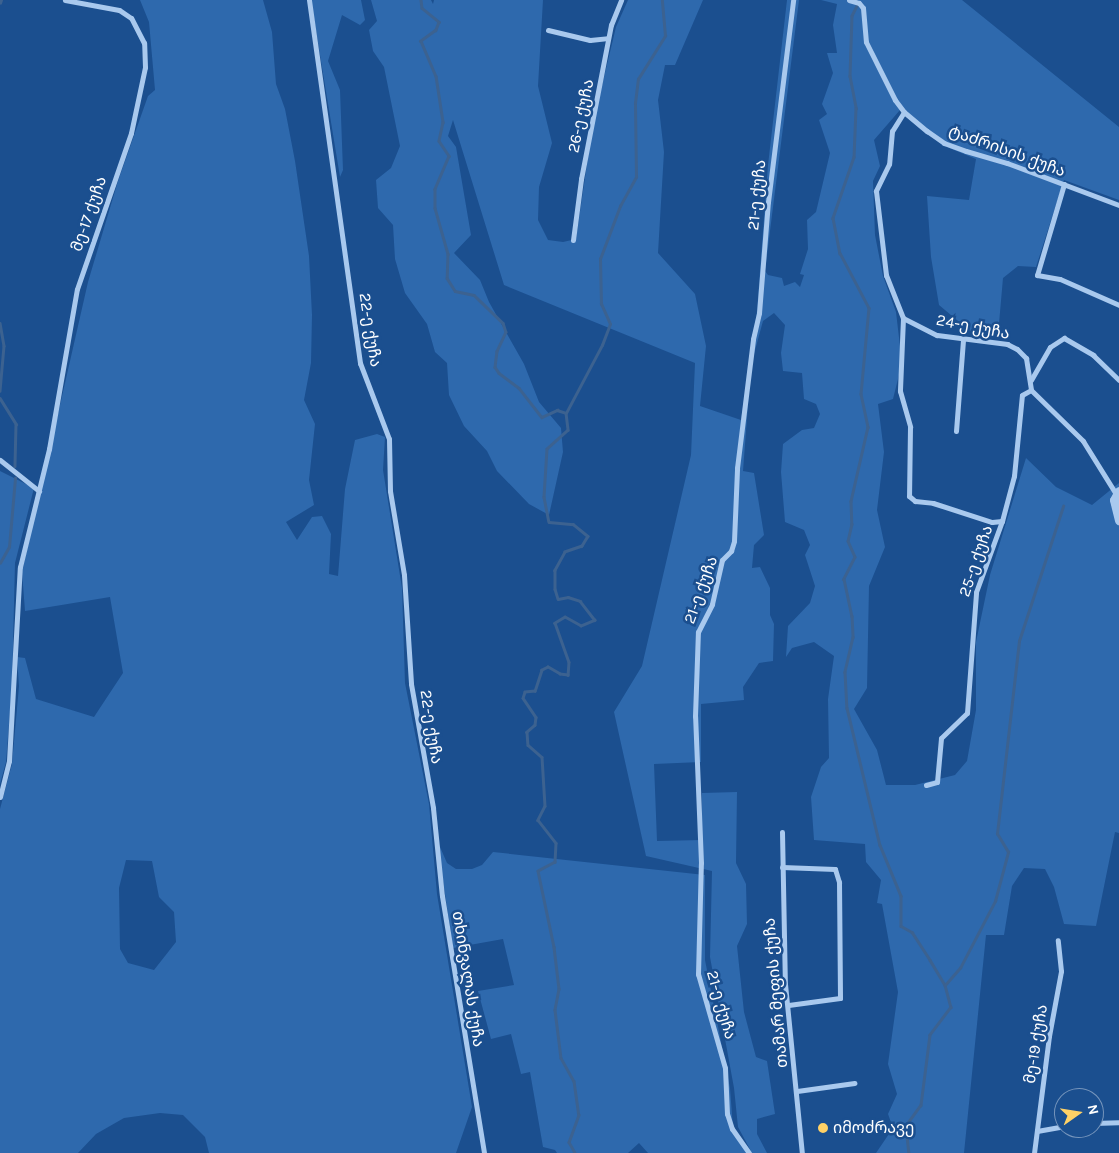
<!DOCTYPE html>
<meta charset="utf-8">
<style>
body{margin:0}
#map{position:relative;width:1119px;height:1153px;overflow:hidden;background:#1b4f8f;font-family:Karla,"Noto Sans Georgian",sans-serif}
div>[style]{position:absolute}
.green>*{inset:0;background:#2e69ad}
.stream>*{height:2.5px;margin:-1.25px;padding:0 1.25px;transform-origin:1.25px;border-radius:1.25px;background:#3c6290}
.minor>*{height:5px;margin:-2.5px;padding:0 2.5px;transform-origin:2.5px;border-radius:2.5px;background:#a9c9ee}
.tertiary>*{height:9px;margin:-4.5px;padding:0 4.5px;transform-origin:4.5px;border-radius:4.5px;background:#a9c9ee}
.dots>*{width:14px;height:14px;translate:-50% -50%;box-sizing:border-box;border:2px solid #1b4f8f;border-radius:50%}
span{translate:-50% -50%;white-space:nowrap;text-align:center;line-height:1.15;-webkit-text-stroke:5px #1b4f8f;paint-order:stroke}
.street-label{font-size:16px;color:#fff}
.poi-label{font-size:16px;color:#fff}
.left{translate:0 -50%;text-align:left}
.north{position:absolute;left:1054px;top:1088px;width:50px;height:50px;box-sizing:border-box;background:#1b4f8f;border:1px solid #7695bc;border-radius:50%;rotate:77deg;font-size:14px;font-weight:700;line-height:20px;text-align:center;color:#fff}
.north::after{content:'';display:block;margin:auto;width:18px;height:22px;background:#ffd166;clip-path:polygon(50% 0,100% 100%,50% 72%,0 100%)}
</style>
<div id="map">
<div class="green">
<div style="clip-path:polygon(evenodd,140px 0,263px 0,272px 32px,276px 84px,285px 109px,295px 161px,309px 256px,312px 315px,311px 363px,304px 400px,315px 424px,309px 480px,314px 505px,286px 522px,297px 540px,312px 517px,322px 516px,331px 534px,329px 574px,338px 576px,345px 489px,355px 440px,377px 434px,385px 437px,383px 470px,402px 588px,405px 683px,429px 804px,437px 894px,472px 1107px,456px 1153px,209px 1153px,205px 1137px,183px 1115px,160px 1113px,124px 1118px,96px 1134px,78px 1153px,0 1153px,0 809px,12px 764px,19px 686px,17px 657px,25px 658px,36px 699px,94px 717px,123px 673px,110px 597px,25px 611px,22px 572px,88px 282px,118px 181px,148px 96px,155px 90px,149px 22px,140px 0,126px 860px,152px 861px,159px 897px,174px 912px,176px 942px,154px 970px,128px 963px,120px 949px,119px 888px,126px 860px)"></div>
<div style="clip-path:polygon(311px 0,361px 0,365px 20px,360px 25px,342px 15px,328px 61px,340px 90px,343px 170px,340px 177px)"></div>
<div style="clip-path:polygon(371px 0,431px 0,433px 4px,434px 0,543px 0,538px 86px,552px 143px,539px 187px,538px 220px,548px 240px,563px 242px,576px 239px,593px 123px,616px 27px,628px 0,703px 0,675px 65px,665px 65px,658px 100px,664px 152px,658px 253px,695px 294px,706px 346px,700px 406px,741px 420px,757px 311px,768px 165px,787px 0,799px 0,765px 271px,768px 275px,782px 278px,784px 286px,795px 282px,800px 287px,804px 275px,800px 274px,808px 249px,807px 220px,816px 212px,830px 153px,819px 120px,827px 114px,822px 104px,833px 73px,827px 53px,837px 53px,833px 25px,837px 4px,821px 0,962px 0,1119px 127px,1119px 200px,1064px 180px,1036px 267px,1018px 266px,1003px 278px,998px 335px,970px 331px,939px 305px,931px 257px,927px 196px,969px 200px,976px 159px,942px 145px,900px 110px,874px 140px,880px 166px,873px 181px,875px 235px,883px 276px,896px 312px,902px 363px,893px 399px,878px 404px,884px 452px,877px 510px,885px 547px,869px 586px,867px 688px,854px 709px,877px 750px,886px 785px,915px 785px,955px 775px,967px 761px,976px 710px,976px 642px,990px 575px,1026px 458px,1056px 487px,1092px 505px,1119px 483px,1119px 833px,1115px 832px,1096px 926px,1064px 924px,1054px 887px,1045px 869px,1024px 868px,1012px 886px,1004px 935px,986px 935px,964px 1153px,876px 1153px,893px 1128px,888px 1114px,897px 1094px,888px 1064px,898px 992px,882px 904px,877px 903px,881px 880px,866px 862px,865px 844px,814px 840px,811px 797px,821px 767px,829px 758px,828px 699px,834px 656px,814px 642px,792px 648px,786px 657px,788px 626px,810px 603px,815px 586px,805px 555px,810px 545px,804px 530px,785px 522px,781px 472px,783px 444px,802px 430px,814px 428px,820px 414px,816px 404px,804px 399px,802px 373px,783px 371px,781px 353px,785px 325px,774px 313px,763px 321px,751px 365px,743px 471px,754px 473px,764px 535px,754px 545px,752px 568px,760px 567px,770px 588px,770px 615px,774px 624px,773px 661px,759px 663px,743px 687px,744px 700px,701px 704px,701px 762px,654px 764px,657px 841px,702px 840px,702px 793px,737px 792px,736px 863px,746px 884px,747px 924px,737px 946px,744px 1012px,756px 1057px,767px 1061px,775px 1114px,757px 1119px,757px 1134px,767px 1153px,752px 1153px,738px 1127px,734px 1088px,710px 957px,712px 871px,646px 856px,614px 712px,642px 666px,691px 455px,695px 363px,504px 285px,453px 120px,448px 136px,456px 147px,471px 235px,454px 253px,480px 280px,489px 302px,524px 364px,539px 402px,561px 428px,563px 452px,549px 515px,529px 504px,497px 471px,487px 451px,464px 426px,449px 395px,447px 363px,435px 352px,427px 324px,405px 293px,395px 259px,393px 225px,378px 208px,376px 180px,391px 168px,400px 146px,384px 67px,373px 51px,369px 30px,377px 21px)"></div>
<div style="clip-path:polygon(0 471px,34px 488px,15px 563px,12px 686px,6px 762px,0 784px)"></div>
<div style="clip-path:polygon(437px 840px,447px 863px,456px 869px,472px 869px,482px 865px,493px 852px,705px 875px,705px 960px,730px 1088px,733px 1128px,751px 1153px,648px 1153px,639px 1143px,628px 1153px,557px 1153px,555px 1150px,543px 1147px,530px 1072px,521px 1074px,511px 1034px,491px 1039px,478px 991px,514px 985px,503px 939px,453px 948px)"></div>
</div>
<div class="stream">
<div style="left:421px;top:0;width:8px;rotate:83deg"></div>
<div style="left:422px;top:8px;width:22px;rotate:39deg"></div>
<div style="left:439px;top:22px;width:9px;rotate:111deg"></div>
<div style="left:436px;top:30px;width:19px;rotate:144deg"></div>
<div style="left:421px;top:41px;width:38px;rotate:67deg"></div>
<div style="left:436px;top:76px;width:47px;rotate:81.3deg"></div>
<div style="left:443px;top:122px;width:19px;rotate:102deg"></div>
<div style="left:439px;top:141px;width:18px;rotate:56deg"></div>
<div style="left:449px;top:156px;width:36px;rotate:113deg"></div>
<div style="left:435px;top:189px;width:19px;rotate:90deg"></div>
<div style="left:435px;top:208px;width:48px;rotate:74.2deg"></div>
<div style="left:448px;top:254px;width:24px;rotate:92deg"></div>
<div style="left:447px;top:278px;width:15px;rotate:58deg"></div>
<div style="left:455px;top:291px;width:19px;rotate:12deg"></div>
<div style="left:474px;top:295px;width:40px;rotate:44deg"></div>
<div style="left:503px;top:323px;width:9px;rotate:72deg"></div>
<div style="left:506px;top:332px;width:21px;rotate:115deg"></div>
<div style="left:497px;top:351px;width:16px;rotate:97deg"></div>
<div style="left:495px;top:367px;width:7px;rotate:56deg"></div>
<div style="left:499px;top:373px;width:25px;rotate:37deg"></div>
<div style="left:519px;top:388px;width:37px;rotate:52deg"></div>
<div style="left:542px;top:417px;width:17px;rotate:-25deg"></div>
<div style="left:557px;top:410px;width:9px;rotate:18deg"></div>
<div style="left:566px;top:413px;width:17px;rotate:83deg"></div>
<div style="left:568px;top:430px;width:28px;rotate:138deg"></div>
<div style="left:547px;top:449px;width:48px;rotate:93.6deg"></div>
<div style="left:544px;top:497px;width:25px;rotate:79deg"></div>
<div style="left:549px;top:522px;width:24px;rotate:5deg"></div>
<div style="left:573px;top:524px;width:19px;rotate:39deg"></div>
<div style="left:588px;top:536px;width:12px;rotate:121deg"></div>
<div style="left:582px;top:546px;width:18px;rotate:161deg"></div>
<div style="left:565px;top:552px;width:21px;rotate:119deg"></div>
<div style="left:555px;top:570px;width:19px;rotate:90deg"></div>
<div style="left:555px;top:589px;width:10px;rotate:73deg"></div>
<div style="left:558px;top:599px;width:10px;rotate:-11deg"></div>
<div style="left:568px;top:597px;width:13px;rotate:18deg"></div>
<div style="left:580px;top:601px;width:24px;rotate:52deg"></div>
<div style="left:595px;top:620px;width:15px;rotate:157deg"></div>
<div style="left:581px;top:626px;width:18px;rotate:-151deg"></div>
<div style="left:565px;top:617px;width:12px;rotate:149deg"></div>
<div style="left:555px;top:623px;width:41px;rotate:70.3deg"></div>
<div style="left:569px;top:662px;width:13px;rotate:94deg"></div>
<div style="left:568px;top:675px;width:8px;rotate:-173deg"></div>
<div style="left:560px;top:674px;width:14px;rotate:-150deg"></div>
<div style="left:548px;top:667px;width:7px;rotate:153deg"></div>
<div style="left:542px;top:670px;width:22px;rotate:108deg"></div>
<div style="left:535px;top:691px;width:10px;rotate:174deg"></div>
<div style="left:525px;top:692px;width:6px;rotate:108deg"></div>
<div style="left:523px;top:698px;width:23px;rotate:56deg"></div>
<div style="left:536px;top:717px;width:8px;rotate:97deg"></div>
<div style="left:535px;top:725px;width:11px;rotate:139deg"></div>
<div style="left:527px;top:732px;width:13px;rotate:86deg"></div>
<div style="left:528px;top:745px;width:18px;rotate:41deg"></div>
<div style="left:542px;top:757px;width:49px;rotate:86.5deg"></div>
<div style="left:545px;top:806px;width:16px;rotate:117deg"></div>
<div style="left:538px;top:820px;width:29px;rotate:52deg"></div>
<div style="left:556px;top:843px;width:19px;rotate:93deg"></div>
<div style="left:555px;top:862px;width:19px;rotate:152deg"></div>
<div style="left:538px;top:871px;width:78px;rotate:78.1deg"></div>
<div style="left:554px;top:947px;width:42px;rotate:83.2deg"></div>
<div style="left:559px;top:989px;width:21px;rotate:101deg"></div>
<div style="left:555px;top:1010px;width:48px;rotate:82.9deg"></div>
<div style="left:561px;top:1058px;width:26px;rotate:61deg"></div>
<div style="left:574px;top:1081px;width:34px;rotate:82deg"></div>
<div style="left:579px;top:1115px;width:29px;rotate:110deg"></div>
<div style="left:569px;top:1142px;width:13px;rotate:61deg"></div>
<div style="left:0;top:3px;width:3px;rotate:-72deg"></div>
<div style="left:857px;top:6px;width:11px;rotate:117deg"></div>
<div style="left:852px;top:16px;width:60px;rotate:91.9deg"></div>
<div style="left:850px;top:76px;width:33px;rotate:79deg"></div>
<div style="left:856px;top:108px;width:49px;rotate:92.3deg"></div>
<div style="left:854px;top:157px;width:65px;rotate:109deg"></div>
<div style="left:833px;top:218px;width:36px;rotate:79deg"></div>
<div style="left:840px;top:253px;width:62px;rotate:62.2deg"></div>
<div style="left:869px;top:308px;width:86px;rotate:95.3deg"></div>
<div style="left:861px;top:394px;width:34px;rotate:78deg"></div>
<div style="left:868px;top:427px;width:76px;rotate:102.9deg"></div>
<div style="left:851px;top:501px;width:23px;rotate:88deg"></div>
<div style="left:852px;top:524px;width:17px;rotate:103deg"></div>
<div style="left:848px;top:541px;width:17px;rotate:66deg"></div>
<div style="left:855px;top:557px;width:25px;rotate:117deg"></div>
<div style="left:844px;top:579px;width:38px;rotate:78deg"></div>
<div style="left:852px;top:616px;width:21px;rotate:87deg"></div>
<div style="left:853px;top:637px;width:36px;rotate:103deg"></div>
<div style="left:845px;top:672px;width:36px;rotate:87deg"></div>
<div style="left:847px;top:708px;width:141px;rotate:76.5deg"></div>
<div style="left:880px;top:845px;width:55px;rotate:67.6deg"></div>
<div style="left:901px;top:896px;width:30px;rotate:90deg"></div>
<div style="left:901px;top:926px;width:13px;rotate:29deg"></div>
<div style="left:912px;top:932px;width:33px;rotate:57deg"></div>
<div style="left:930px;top:960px;width:29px;rotate:59deg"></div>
<div style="left:945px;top:985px;width:23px;rotate:75deg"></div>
<div style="left:951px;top:1007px;width:35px;rotate:127deg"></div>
<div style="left:930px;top:1035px;width:71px;rotate:97.3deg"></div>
<div style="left:921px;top:1105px;width:26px;rotate:126deg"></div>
<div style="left:906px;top:1126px;width:27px;rotate:84deg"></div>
<div style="left:0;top:323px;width:23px;rotate:80deg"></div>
<div style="left:4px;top:346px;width:45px;rotate:95.1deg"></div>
<div style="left:0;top:398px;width:31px;rotate:58deg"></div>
<div style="left:16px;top:424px;width:42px;rotate:91.4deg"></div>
<div style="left:566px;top:413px;width:77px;rotate:-62.1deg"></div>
<div style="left:602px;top:345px;width:22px;rotate:-69deg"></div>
<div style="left:610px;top:324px;width:22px;rotate:-114deg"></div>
<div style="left:601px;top:304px;width:45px;rotate:-91.3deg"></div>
<div style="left:600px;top:259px;width:57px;rotate:-69.3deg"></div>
<div style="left:620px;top:206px;width:33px;rotate:-61deg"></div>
<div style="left:636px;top:177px;width:74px;rotate:-90.8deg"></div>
<div style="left:635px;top:103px;width:24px;rotate:-83deg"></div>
<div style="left:638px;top:79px;width:51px;rotate:-57.9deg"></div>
<div style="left:665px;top:36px;width:36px;rotate:-95deg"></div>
<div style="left:0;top:563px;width:18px;rotate:-61deg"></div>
<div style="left:9px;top:547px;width:69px;rotate:-85deg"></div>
<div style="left:945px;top:985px;width:23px;rotate:-49deg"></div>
<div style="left:960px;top:968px;width:76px;rotate:-62.4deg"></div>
<div style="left:995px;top:901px;width:51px;rotate:-75.1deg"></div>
<div style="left:1008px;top:852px;width:21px;rotate:-121deg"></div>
<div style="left:997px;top:834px;width:194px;rotate:-83.5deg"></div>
<div style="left:1019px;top:641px;width:142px;rotate:-71.9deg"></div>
</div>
<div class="minor">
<div style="left:309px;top:0;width:367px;rotate:82deg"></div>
<div style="left:360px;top:363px;width:81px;rotate:69.1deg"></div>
<div style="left:389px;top:439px;width:52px;rotate:88.9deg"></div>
<div style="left:390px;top:491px;width:85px;rotate:80.5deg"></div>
<div style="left:404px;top:575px;width:109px;rotate:86.3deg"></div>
<div style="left:411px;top:684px;width:126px;rotate:79.9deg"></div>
<div style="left:433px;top:808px;width:88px;rotate:84.2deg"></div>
<div style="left:442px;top:896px;width:260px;rotate:80.7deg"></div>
<div style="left:849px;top:0;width:10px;rotate:17deg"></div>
<div style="left:859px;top:3px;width:6px;rotate:51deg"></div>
<div style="left:863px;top:8px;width:34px;rotate:85deg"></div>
<div style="left:866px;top:42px;width:65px;rotate:63.4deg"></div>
<div style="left:895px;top:100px;width:15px;rotate:53deg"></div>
<div style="left:904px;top:112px;width:30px;rotate:40deg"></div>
<div style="left:927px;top:131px;width:21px;rotate:35deg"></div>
<div style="left:944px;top:143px;width:23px;rotate:20deg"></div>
<div style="left:966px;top:151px;width:43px;rotate:16.3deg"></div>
<div style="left:1007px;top:163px;width:120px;rotate:20.6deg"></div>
<div style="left:548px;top:30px;width:43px;rotate:13.4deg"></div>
<div style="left:590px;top:40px;width:18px;rotate:-6deg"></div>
<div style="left:904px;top:112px;width:22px;rotate:122deg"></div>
<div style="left:892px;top:131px;width:33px;rotate:95deg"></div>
<div style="left:889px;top:164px;width:30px;rotate:116deg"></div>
<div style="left:876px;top:191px;width:85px;rotate:83.2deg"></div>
<div style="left:886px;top:275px;width:46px;rotate:68.4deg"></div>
<div style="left:903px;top:318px;width:38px;rotate:27deg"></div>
<div style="left:937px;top:335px;width:71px;rotate:7.3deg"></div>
<div style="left:1007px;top:344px;width:11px;rotate:27deg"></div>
<div style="left:1017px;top:349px;width:13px;rotate:45deg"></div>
<div style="left:1026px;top:358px;width:32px;rotate:81deg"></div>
<div style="left:1031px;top:390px;width:73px;rotate:44.4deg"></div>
<div style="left:1083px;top:441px;width:62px;rotate:58.1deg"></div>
<div style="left:1064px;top:184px;width:95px;rotate:106.5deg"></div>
<div style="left:1037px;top:275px;width:23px;rotate:10deg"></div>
<div style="left:1060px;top:279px;width:64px;rotate:23.8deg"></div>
<div style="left:573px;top:240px;width:62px;rotate:-82.5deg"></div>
<div style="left:581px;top:179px;width:157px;rotate:-79deg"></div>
<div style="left:611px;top:25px;width:27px;rotate:-68deg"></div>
<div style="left:903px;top:318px;width:73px;rotate:92.4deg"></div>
<div style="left:900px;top:391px;width:37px;rotate:74deg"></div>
<div style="left:910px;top:427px;width:69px;rotate:90.8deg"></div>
<div style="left:909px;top:496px;width:8px;rotate:40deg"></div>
<div style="left:915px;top:501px;width:18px;rotate:6deg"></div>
<div style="left:933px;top:503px;width:62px;rotate:17.9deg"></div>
<div style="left:992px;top:522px;width:10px;rotate:-6deg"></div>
<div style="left:1031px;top:380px;width:38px;rotate:-60deg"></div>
<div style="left:1050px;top:347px;width:17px;rotate:-33deg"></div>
<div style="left:1064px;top:338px;width:34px;rotate:30deg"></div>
<div style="left:1093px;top:355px;width:36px;rotate:44deg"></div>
<div style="left:956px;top:431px;width:91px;rotate:-85.6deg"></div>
<div style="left:0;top:460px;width:50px;rotate:38.5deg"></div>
<div style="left:926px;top:785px;width:11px;rotate:-15deg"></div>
<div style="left:937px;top:782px;width:44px;rotate:-84.8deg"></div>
<div style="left:941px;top:738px;width:36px;rotate:-44deg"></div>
<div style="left:967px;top:713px;width:121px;rotate:-85.7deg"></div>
<div style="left:976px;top:592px;width:76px;rotate:-69.9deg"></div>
<div style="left:1002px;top:521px;width:47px;rotate:-75.1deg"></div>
<div style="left:1014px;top:476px;width:81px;rotate:-84.4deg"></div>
<div style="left:1022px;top:395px;width:10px;rotate:-29deg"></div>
<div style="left:0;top:797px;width:37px;rotate:-76deg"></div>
<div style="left:9px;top:761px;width:194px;rotate:-86.8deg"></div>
<div style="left:20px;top:567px;width:122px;rotate:-76.2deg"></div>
<div style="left:49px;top:449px;width:162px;rotate:-80.1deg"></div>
<div style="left:77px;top:289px;width:165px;rotate:-70.9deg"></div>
<div style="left:131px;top:133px;width:67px;rotate:-78deg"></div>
<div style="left:145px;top:67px;width:24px;rotate:-92deg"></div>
<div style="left:144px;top:43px;width:28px;rotate:-117deg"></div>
<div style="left:131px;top:18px;width:14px;rotate:-146deg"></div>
<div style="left:119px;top:10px;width:55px;rotate:-169.5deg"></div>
<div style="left:782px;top:832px;width:152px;rotate:88.9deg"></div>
<div style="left:785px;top:984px;width:170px;rotate:84.3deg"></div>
<div style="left:782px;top:867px;width:53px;rotate:2.2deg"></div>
<div style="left:835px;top:869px;width:14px;rotate:73deg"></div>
<div style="left:839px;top:882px;width:116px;rotate:89.5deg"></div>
<div style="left:840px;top:998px;width:52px;rotate:172.3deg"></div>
<div style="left:797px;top:1091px;width:58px;rotate:-8deg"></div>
<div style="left:1094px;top:1123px;width:25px;rotate:-2deg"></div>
<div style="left:1037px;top:1131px;width:27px;rotate:-10deg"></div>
<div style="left:749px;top:1153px;width:29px;rotate:-125deg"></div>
<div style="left:732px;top:1129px;width:16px;rotate:-108deg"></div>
<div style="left:727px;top:1114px;width:46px;rotate:-92.5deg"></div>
<div style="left:725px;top:1068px;width:98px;rotate:-106deg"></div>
<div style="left:698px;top:974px;width:111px;rotate:-88.5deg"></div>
<div style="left:701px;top:863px;width:147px;rotate:-92.3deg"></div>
<div style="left:695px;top:716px;width:84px;rotate:-88deg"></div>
<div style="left:698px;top:632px;width:31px;rotate:-63deg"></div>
<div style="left:712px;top:604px;width:45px;rotate:-77.2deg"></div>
<div style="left:722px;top:560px;width:13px;rotate:-45deg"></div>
<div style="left:731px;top:551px;width:10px;rotate:-73deg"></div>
<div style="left:734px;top:541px;width:73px;rotate:-87.6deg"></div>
<div style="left:737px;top:468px;width:130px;rotate:-82.9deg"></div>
<div style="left:753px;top:339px;width:27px;rotate:-77deg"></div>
<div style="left:759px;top:313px;width:111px;rotate:-85.4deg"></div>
<div style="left:768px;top:202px;width:204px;rotate:-82.9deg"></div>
<div style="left:1034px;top:1153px;width:118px;rotate:-82.7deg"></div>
<div style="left:1049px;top:1036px;width:66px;rotate:-79.5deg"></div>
<div style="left:1061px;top:971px;width:31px;rotate:-96deg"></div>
</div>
<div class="tertiary">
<div style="left:1119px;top:491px;width:10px;rotate:119deg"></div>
<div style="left:1114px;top:500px;width:21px;rotate:76deg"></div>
</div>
<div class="dots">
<div style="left:823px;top:1128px;background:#ffd166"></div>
</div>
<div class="street-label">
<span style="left:581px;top:116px;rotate:-78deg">26-ე ქუჩა</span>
<span style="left:1007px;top:151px;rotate:20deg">ტაძრისის ქუჩა</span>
<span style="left:757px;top:195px;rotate:-84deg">21-ე ქუჩა</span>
<span style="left:89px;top:214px;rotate:-71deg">მე-17 ქუჩა</span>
<span style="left:973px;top:327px;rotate:11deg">24-ე ქუჩა</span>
<span style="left:370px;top:330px;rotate:81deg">22-ე ქუჩა</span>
<span style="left:976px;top:561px;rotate:-71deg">25-ე ქუჩა</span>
<span style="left:701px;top:590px;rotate:-70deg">21-ე ქუჩა</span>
<span style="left:431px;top:727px;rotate:81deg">22-ე ქუჩა</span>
<span style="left:468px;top:979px;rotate:81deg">თხინვალას ქუჩა</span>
<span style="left:776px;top:993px;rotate:-95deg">თამარ მეფის ქუჩა</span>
<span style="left:721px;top:1005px;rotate:74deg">21-ე ქუჩა</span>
<span style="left:1036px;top:1044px;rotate:-81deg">მე-19 ქუჩა</span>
</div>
<div class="poi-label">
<span class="left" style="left:833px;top:1128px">იმოძრავე</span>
</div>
<div class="north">N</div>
</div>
